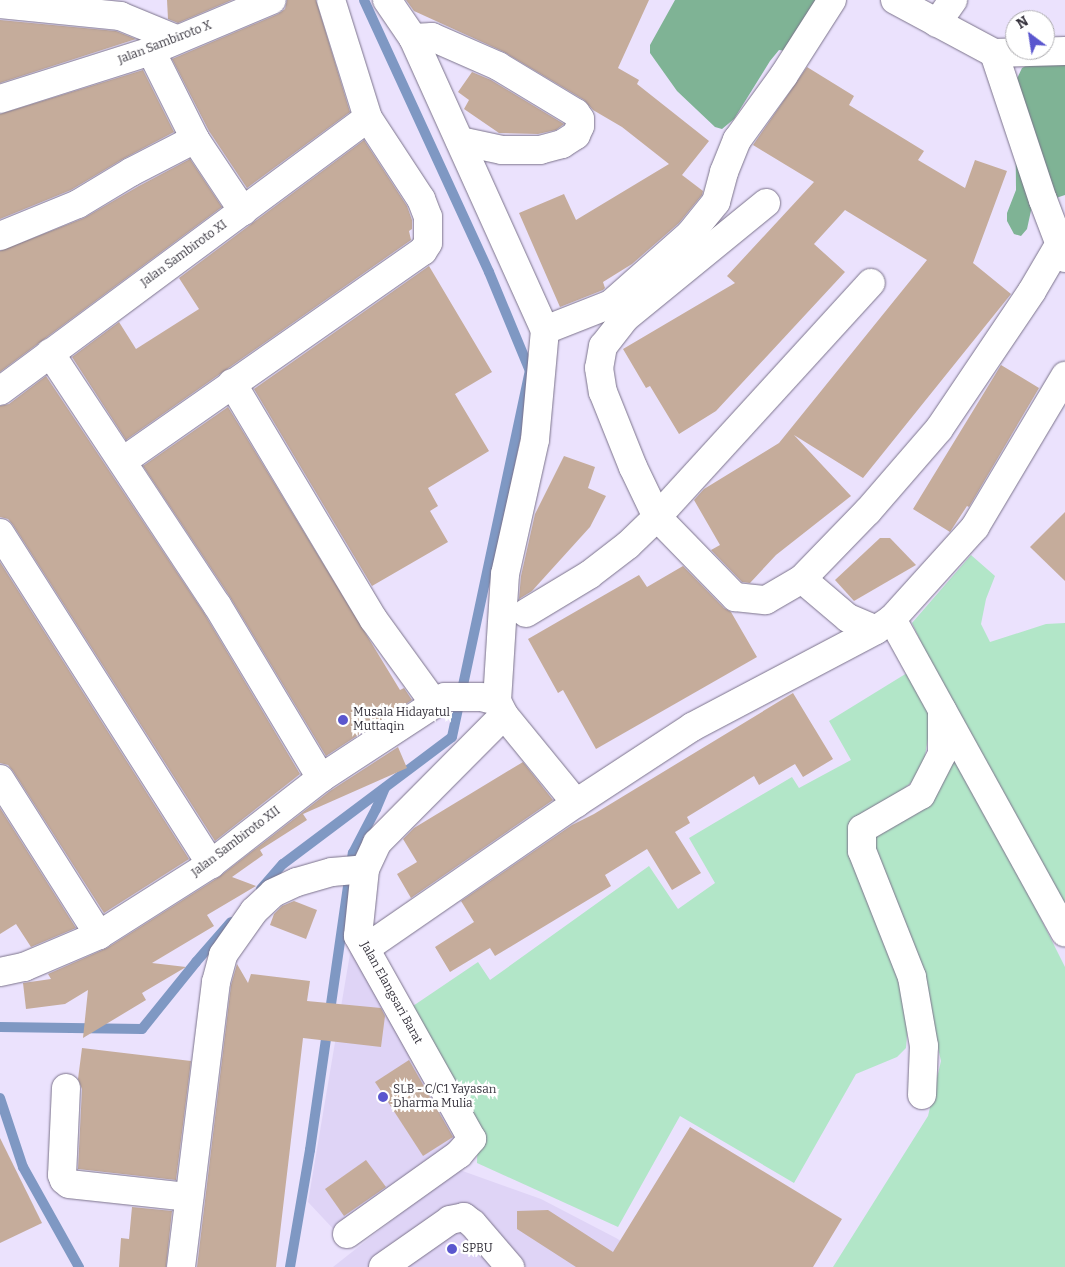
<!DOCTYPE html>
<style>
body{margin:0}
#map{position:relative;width:1065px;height:1267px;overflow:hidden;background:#ebe2fd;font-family:Bitter,serif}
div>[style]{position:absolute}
.built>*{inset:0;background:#dfd4f6}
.green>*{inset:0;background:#b2e6c8}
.forest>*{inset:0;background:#7fb395}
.stream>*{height:10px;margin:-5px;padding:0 5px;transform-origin:5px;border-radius:5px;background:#7f98c3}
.building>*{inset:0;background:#c5ac9b}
.roads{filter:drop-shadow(0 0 1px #7b738b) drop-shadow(0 0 1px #7b738b)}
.minor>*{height:28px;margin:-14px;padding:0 14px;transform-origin:14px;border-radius:14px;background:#fff}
.major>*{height:28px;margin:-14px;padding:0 14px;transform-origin:14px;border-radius:14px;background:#fff}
.dots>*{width:14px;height:14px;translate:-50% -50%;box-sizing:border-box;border:2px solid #fff;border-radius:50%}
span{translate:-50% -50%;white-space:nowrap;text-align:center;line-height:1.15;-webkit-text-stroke:4.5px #fff;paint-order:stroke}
.street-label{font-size:12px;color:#33303a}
.poi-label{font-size:12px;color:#33303a}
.left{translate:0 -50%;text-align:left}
.north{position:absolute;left:1005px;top:10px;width:50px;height:50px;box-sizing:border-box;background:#fff;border:1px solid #adacb0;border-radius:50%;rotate:329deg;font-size:14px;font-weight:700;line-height:20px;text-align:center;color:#33303a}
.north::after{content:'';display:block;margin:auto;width:18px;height:22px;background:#5a56ce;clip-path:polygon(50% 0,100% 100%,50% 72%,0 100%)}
</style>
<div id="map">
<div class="built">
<div style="clip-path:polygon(352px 942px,468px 1140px,338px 1234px,308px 1202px)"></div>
<div style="clip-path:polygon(457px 1169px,541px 1199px,616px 1238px,664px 1267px,333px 1267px)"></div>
</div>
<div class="green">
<div style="clip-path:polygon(971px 555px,995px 576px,986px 599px,981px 624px,990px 642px,1046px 624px,1065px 623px,1065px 912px,960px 726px,912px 623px)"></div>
<div style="clip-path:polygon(907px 673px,932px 715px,922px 773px,850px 836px,909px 1010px,906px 1048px,897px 1057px,856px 1074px,794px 1183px,680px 1116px,618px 1227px,477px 1163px,478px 1130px,410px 1008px,478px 962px,490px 980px,649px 866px,678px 909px,715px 883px,689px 838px,792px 777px,799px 788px,851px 760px,829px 721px)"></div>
<div style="clip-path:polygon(952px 741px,1065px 967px,1065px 1267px,833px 1267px,928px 1116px,941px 1061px,928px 1003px,870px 837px,918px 808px,940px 790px,941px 775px)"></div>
</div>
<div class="forest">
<div style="clip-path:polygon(675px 0,830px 0,787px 51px,779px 50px,770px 61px,734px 119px,722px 129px,715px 127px,677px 91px,650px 53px,650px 45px)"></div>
<div style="clip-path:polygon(1065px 63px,1065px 195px,1032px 206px,1027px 229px,1021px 236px,1014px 234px,1007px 221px,1007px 213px,1016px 190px,1015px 83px,1022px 68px,1029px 64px)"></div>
</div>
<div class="stream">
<div style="left:261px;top:889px;width:33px;rotate:-49deg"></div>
<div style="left:283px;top:864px;width:211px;rotate:-36.9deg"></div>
<div style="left:452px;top:737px;width:374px;rotate:-78deg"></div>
<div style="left:530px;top:371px;width:107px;rotate:-112.5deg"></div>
<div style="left:489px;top:272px;width:299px;rotate:-114.7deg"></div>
<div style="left:0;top:1027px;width:142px;rotate:0.8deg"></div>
<div style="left:142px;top:1029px;width:86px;rotate:-51.1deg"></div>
<div style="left:196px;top:962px;width:53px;rotate:-48.8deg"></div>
<div style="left:0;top:1098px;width:73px;rotate:71.6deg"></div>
<div style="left:23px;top:1167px;width:115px;rotate:60.8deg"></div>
<div style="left:290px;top:1267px;width:119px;rotate:-80.3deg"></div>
<div style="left:310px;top:1150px;width:300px;rotate:-81.8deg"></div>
<div style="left:353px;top:853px;width:50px;rotate:-62.4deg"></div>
<div style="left:376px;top:809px;width:23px;rotate:-67deg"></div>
</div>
<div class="building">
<div style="clip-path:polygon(167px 0,232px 0,178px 23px,168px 19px)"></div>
<div style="clip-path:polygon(287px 0,316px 0,350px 112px,247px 188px,209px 131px,172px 59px,278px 14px,285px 9px)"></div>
<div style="clip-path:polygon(406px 0,649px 0,618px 68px,639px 80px,637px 84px,709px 141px,682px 175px,703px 191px,702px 195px,679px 223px,632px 264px,603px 282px,605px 288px,603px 290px,560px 307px,519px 213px,564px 194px,576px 220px,669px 164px,622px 127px,593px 110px,584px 100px,504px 52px,414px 11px)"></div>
<div style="clip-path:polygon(0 20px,116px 31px,136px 39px,0 83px)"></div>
<div style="clip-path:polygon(807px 67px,854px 96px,849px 105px,924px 151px,918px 160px,965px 188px,975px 160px,1007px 171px,973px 263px,1011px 294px,863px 478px,794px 435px,851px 496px,776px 555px,750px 583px,742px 582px,711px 550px,720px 545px,694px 500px,704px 489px,779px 443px,927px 260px,845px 210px,814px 244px,845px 272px,716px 411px,679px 434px,650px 386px,646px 388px,623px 349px,735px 283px,727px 276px,814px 182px,753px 145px)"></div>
<div style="clip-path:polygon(143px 70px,174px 132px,123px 159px,71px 190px,0 219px,0 114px)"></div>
<div style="clip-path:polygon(472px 72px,491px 80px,564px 124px,556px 130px,538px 134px,499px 133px,464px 109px,469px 100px,458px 92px)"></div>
<div style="clip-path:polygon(364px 140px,407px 206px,412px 220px,412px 229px,409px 231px,411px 240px,126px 440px,72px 357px,119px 322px,136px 349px,199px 309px,179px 278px)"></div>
<div style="clip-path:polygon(190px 159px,222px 207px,0 372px,0 251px,84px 218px,139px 186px)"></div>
<div style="clip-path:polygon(429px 266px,492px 372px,455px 394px,489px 451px,428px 488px,438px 506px,430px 511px,448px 542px,372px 586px,254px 389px)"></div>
<div style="clip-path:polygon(1001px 365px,1039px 388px,969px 507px,967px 506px,950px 532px,913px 509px)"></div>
<div style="clip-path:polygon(46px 376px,204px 613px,300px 774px,215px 841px,13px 525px,8px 519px,0 517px,0 406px,9px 404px)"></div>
<div style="clip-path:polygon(228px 407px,400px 690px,404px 688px,412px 700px,326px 756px,230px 597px,143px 466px)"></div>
<div style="clip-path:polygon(564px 456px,595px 467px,588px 488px,606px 496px,590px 527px,532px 591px,519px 599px,521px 576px,535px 514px)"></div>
<div style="clip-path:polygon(1065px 512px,1065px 581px,1030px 547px)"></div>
<div style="clip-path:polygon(880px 538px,890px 538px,916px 565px,854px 601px,835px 580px)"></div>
<div style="clip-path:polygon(0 562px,189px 859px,104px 913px,13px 771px,8px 765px,0 763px)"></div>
<div style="clip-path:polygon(683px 566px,724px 608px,731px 612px,757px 657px,596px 749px,563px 690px,558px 693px,528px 639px,639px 575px,647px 587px)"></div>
<div style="clip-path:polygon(793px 693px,833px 759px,803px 777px,795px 764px,759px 785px,754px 776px,687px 817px,690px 823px,675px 832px,701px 873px,672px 890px,647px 849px,605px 875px,611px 886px,495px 956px,490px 948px,450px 972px,435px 947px,474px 922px,461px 901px,572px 825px,594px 814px)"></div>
<div style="clip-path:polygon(398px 747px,407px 768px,303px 814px,307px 820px,260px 850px,263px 855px,232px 877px,256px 886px,207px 915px,214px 926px,152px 963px,186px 967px,142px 993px,146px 1000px,83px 1038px,88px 990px,65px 1004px,26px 1009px,23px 983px,51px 979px,48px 974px,107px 948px,219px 877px,330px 791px)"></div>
<div style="clip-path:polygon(523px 762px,553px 800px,411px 898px,397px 874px,417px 862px,403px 839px,414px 828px)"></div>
<div style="clip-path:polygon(0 808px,76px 928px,31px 947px,16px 924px,0 934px)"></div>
<div style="clip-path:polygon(294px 901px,317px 910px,306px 939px,270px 925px,274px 914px,282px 906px)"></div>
<div style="clip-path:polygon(237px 964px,248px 983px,251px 974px,310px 981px,307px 1001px,381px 1008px,385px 1016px,381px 1047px,303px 1038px,276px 1267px,197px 1267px,231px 985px)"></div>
<div style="clip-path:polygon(82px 1048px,191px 1061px,176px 1180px,78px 1169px,82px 1089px,78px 1079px)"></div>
<div style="clip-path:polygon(409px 1060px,453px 1137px,423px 1156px,375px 1082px)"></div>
<div style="clip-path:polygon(690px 1127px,842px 1219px,813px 1267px,576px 1267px,517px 1229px,517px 1211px,548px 1210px,613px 1252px)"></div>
<div style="clip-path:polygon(0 1138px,42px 1223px,0 1243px)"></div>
<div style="clip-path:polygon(366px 1160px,386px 1187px,344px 1216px,325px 1189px)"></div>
<div style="clip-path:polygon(132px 1207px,172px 1211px,166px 1267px,119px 1267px,121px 1238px,129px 1239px)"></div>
</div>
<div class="roads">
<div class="minor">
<div style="left:387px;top:0;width:46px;rotate:55.6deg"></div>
<div style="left:413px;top:38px;width:320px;rotate:65.7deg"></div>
<div style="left:545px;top:330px;width:110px;rotate:95.2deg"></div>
<div style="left:535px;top:440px;width:137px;rotate:102.6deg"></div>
<div style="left:505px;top:574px;width:127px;rotate:93.6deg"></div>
<div style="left:497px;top:701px;width:16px;rotate:63deg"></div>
<div style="left:504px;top:715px;width:114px;rotate:50.7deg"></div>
<div style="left:0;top:4px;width:121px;rotate:5.7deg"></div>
<div style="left:120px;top:16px;width:61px;rotate:22.3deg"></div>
<div style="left:937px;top:23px;width:28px;rotate:-55deg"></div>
<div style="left:413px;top:38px;width:19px;rotate:-3deg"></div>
<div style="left:432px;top:37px;width:72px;rotate:23.7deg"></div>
<div style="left:498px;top:66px;width:91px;rotate:31.1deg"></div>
<div style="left:576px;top:113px;width:7px;rotate:56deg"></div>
<div style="left:580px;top:119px;width:7px;rotate:90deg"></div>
<div style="left:580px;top:126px;width:10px;rotate:114deg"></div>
<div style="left:576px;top:135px;width:17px;rotate:147deg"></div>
<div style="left:562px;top:144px;width:23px;rotate:165deg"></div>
<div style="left:540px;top:150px;width:38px;rotate:180deg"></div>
<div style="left:502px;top:150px;width:43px;rotate:-167.9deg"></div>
<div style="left:151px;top:51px;width:98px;rotate:63.4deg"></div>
<div style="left:195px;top:139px;width:87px;rotate:56.3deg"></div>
<div style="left:994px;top:53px;width:155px;rotate:71.6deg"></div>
<div style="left:1043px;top:200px;width:62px;rotate:69.2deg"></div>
<div style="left:0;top:99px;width:158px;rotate:-17.6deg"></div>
<div style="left:151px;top:51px;width:131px;rotate:-22.9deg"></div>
<div style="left:766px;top:203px;width:181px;rotate:140.8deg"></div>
<div style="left:626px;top:317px;width:37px;rotate:128deg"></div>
<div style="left:603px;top:346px;width:22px;rotate:100deg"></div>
<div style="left:599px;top:368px;width:24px;rotate:81deg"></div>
<div style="left:603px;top:392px;width:81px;rotate:68.2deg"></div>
<div style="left:633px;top:467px;width:55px;rotate:64.4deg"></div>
<div style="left:657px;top:517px;width:112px;rotate:45.7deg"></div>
<div style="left:735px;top:597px;width:31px;rotate:6deg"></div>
<div style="left:766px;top:600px;width:42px;rotate:-30.3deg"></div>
<div style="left:802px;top:579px;width:60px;rotate:40.3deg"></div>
<div style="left:848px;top:618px;width:30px;rotate:23deg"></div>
<div style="left:0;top:236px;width:84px;rotate:-22.3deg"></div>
<div style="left:78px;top:204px;width:62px;rotate:-31.1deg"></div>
<div style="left:131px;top:172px;width:72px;rotate:-27.3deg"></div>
<div style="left:545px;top:330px;width:71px;rotate:-21.5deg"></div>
<div style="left:611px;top:304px;width:106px;rotate:-41.5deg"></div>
<div style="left:690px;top:234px;width:41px;rotate:-50.9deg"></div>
<div style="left:716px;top:202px;width:31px;rotate:-75deg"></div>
<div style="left:724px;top:172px;width:35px;rotate:-68deg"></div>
<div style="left:737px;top:140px;width:80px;rotate:-54.1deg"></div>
<div style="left:784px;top:75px;width:89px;rotate:-57.4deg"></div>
<div style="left:50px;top:353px;width:302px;rotate:56.5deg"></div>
<div style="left:217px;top:605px;width:202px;rotate:59deg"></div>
<div style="left:232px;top:383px;width:276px;rotate:59.1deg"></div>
<div style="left:374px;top:620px;width:102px;rotate:54.1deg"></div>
<div style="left:0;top:391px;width:458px;rotate:-36.6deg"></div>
<div style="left:123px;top:461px;width:366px;rotate:-35deg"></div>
<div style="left:423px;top:251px;width:9px;rotate:-58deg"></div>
<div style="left:428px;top:243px;width:26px;rotate:-90deg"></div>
<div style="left:428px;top:217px;width:19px;rotate:-111deg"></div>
<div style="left:421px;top:199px;width:97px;rotate:-123.2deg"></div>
<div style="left:368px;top:118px;width:124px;rotate:-107.4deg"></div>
<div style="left:0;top:533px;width:393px;rotate:57.5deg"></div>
<div style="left:802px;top:579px;width:95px;rotate:-45.9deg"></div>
<div style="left:868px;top:511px;width:108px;rotate:-49.1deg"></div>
<div style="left:939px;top:429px;width:166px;rotate:-56deg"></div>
<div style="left:1032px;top:291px;width:53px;rotate:-59.6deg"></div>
<div style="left:526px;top:613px;width:74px;rotate:-31.1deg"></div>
<div style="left:589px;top:575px;width:49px;rotate:-37.6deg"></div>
<div style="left:628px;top:545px;width:40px;rotate:-44deg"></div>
<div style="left:657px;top:517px;width:317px;rotate:-47.6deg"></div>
<div style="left:892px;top:619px;width:358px;rotate:61.1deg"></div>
<div style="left:0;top:779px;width:185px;rotate:57.6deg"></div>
<div style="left:366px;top:948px;width:255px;rotate:-34.6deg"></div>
<div style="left:576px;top:803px;width:139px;rotate:-33.2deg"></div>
<div style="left:692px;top:727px;width:208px;rotate:-27.8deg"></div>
<div style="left:876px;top:630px;width:19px;rotate:-35deg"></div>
<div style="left:892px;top:619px;width:124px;rotate:-47.9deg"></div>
<div style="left:975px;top:527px;width:176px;rotate:-59.2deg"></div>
<div style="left:0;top:972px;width:25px;rotate:-12deg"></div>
<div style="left:24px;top:967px;width:82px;rotate:-23.1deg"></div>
<div style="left:99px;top:935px;width:133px;rotate:-32.4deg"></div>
<div style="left:211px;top:864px;width:140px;rotate:-38deg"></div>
<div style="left:321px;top:778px;width:148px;rotate:-33.2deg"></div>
<div style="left:445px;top:697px;width:36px"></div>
<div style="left:481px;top:697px;width:16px;rotate:14deg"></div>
<div style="left:66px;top:1088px;width:87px;rotate:92.6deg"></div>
<div style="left:62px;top:1175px;width:5px;rotate:68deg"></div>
<div style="left:64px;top:1180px;width:6px;rotate:39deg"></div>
<div style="left:69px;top:1184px;width:121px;rotate:6.2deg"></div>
<div style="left:922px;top:1095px;width:49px;rotate:-87.7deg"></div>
<div style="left:924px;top:1046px;width:70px;rotate:-99.9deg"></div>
<div style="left:912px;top:977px;width:136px;rotate:-111.6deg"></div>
<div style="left:862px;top:851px;width:22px;rotate:-90deg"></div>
<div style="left:862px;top:829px;width:68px;rotate:-30deg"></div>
<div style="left:921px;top:795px;width:46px;rotate:-62.9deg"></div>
<div style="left:942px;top:754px;width:44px;rotate:-90deg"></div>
<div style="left:347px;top:1234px;width:138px;rotate:-35.5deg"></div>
<div style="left:459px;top:1154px;width:20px;rotate:-49deg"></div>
<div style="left:472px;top:1139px;width:233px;rotate:-119.3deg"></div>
<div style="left:358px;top:936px;width:67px;rotate:-84deg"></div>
<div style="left:365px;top:869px;width:29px;rotate:-65deg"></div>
<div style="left:377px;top:843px;width:180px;rotate:-45.2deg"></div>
<div style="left:181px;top:1267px;width:287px;rotate:-83deg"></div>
<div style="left:216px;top:982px;width:28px;rotate:-75deg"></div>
<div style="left:223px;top:955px;width:54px;rotate:-54.8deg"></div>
<div style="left:254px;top:911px;width:26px;rotate:-43deg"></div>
<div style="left:273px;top:893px;width:26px;rotate:-25deg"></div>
<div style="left:297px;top:882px;width:36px;rotate:-16deg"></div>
<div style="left:332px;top:872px;width:33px;rotate:-5deg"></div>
<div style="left:383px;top:1267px;width:82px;rotate:-35deg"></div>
<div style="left:450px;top:1220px;width:14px;rotate:-12deg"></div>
<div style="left:464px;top:1217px;width:11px;rotate:38deg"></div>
<div style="left:473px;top:1224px;width:57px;rotate:49.3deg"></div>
</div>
<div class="major">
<div style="left:895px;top:0;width:112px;rotate:28.2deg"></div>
<div style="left:994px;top:53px;width:71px;rotate:-1.6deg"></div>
</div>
</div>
<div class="dots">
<div style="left:343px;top:720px;background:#5a56ce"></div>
<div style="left:383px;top:1097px;background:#5a56ce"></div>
<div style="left:452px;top:1249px;background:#5a56ce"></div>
</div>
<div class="street-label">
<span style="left:165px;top:43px;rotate:-21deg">Jalan Sambiroto X</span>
<span style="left:184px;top:254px;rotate:-36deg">Jalan Sambiroto XI</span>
<span style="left:236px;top:842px;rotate:-37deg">Jalan Sambiroto XII</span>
<span style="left:391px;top:993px;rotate:61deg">Jalan Elangsari Barat</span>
</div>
<div class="poi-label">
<span class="left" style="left:353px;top:720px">Musala Hidayatul<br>Muttaqin</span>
<span class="left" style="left:393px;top:1097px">SLB - C/C1 Yayasan<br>Dharma Mulia</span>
<span class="left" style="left:462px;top:1249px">SPBU</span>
</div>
<div class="north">N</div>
</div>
